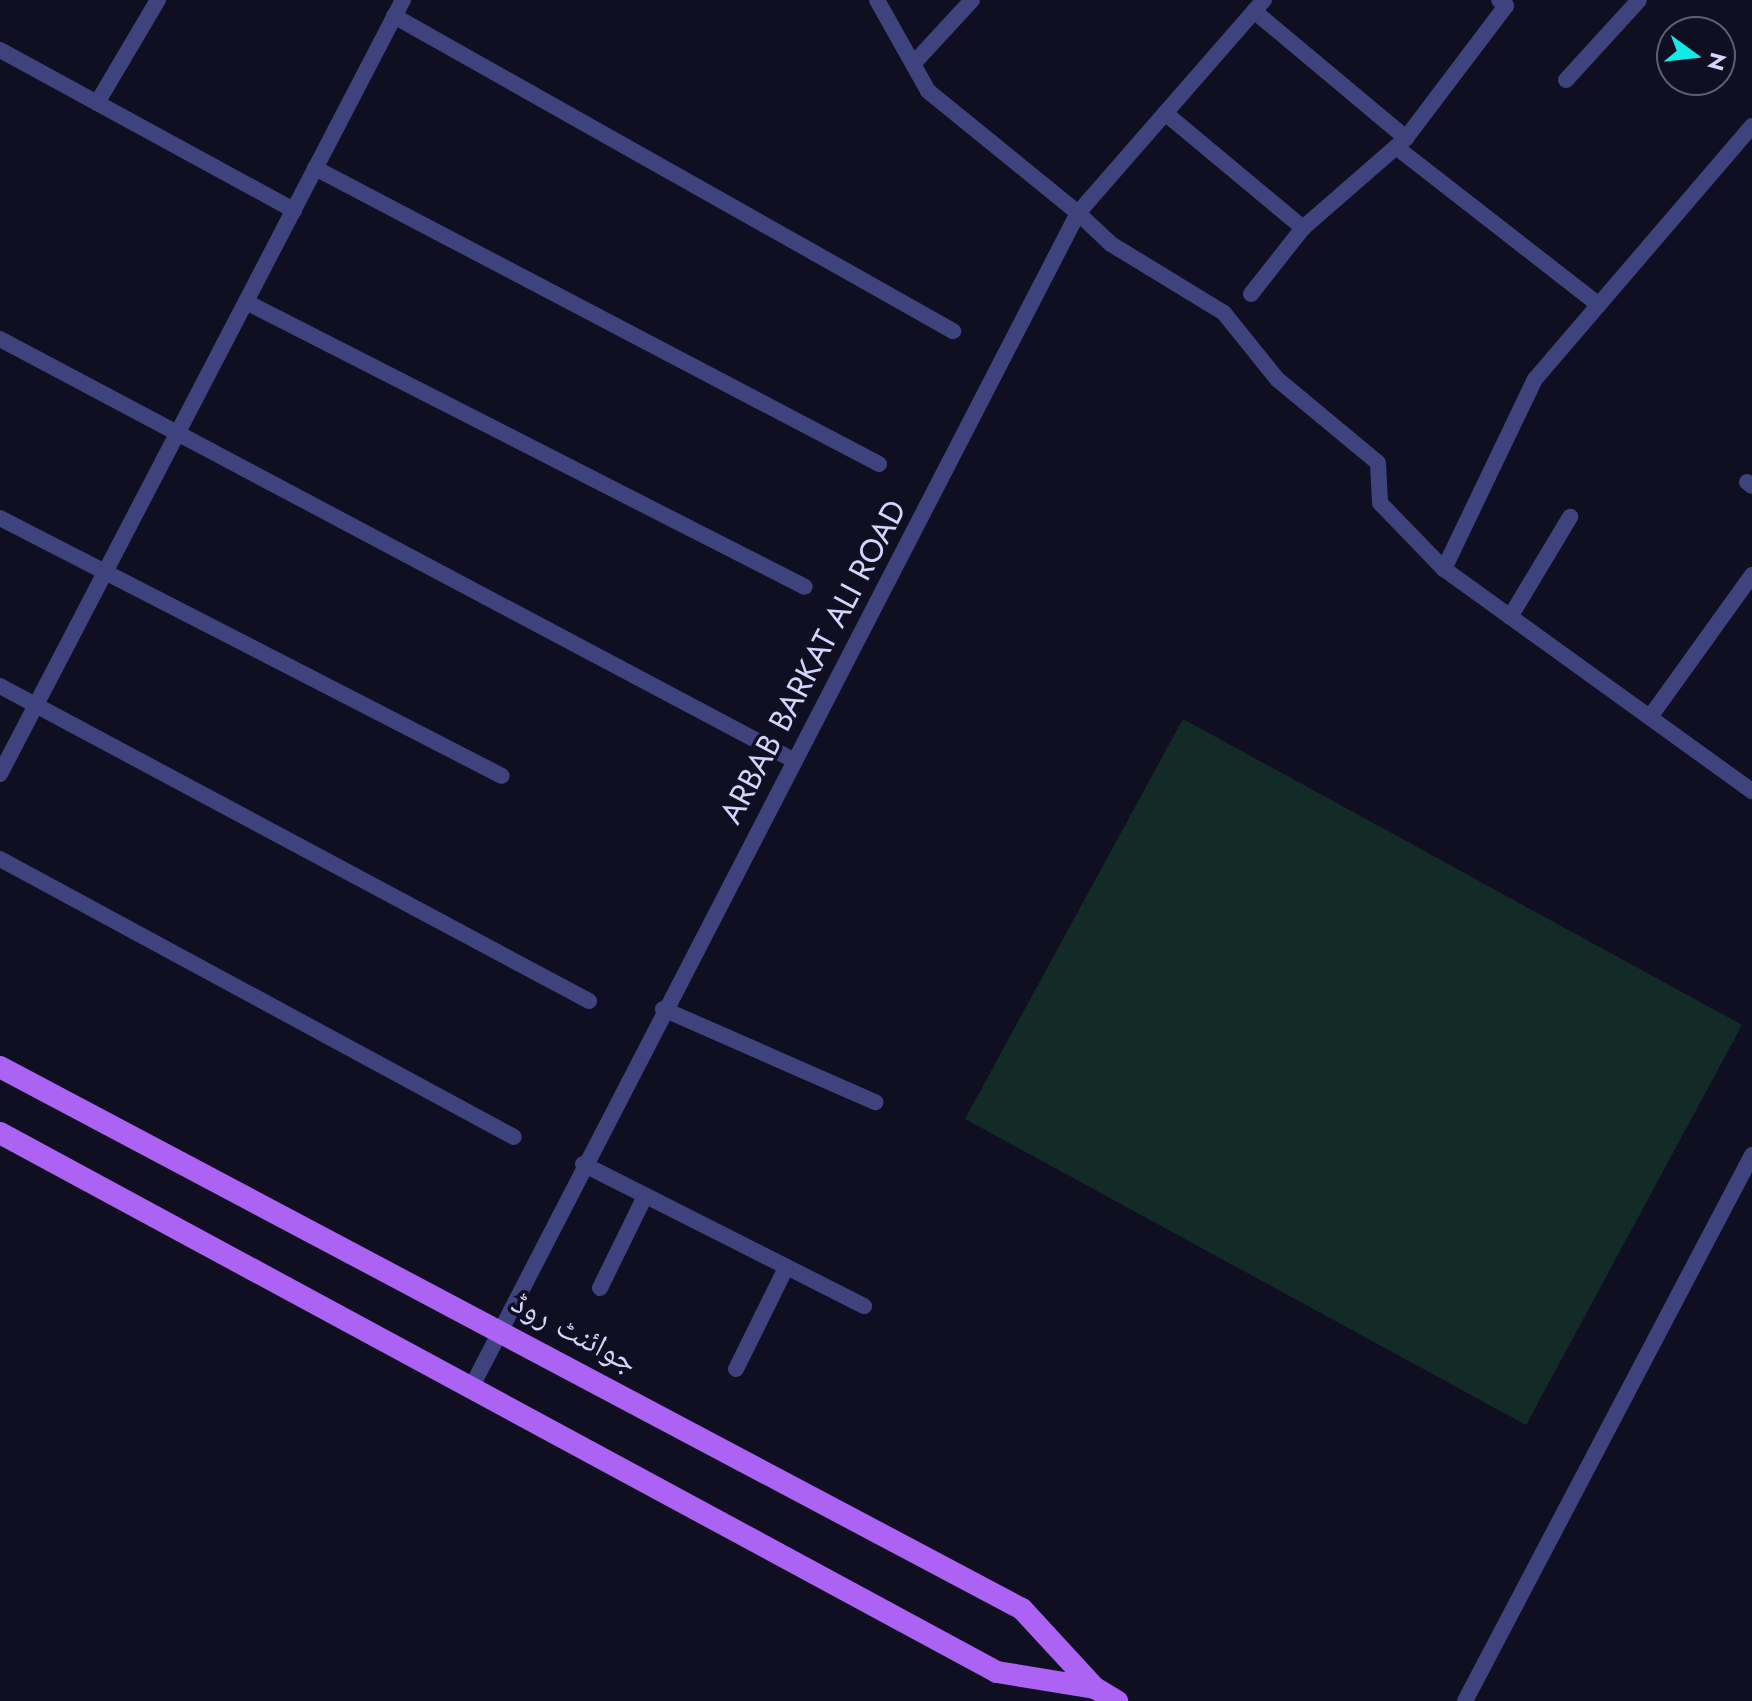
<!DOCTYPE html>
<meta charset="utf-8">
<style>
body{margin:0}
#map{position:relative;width:1752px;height:1701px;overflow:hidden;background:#100f22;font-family:Jost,"Noto Naskh Arabic",sans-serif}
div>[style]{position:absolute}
.green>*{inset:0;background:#132b27}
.service>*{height:16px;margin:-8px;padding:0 8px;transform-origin:8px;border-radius:8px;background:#3e437d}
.minor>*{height:16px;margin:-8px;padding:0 8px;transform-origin:8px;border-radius:8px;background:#3e437d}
.primary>*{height:22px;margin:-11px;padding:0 11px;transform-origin:11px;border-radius:11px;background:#ac63f3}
span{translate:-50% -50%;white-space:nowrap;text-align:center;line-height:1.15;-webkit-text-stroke:7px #100f22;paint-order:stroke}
.street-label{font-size:32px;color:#d4d4fc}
.north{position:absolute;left:1656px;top:16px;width:80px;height:80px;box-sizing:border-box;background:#100f22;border:2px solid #5e5e79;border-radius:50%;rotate:105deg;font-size:22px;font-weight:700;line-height:32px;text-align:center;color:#d4d4fc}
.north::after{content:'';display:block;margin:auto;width:28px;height:36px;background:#12eae5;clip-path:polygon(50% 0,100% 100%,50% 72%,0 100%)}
</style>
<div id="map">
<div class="green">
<div style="clip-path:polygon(1183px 719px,1742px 1025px,1526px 1425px,965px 1119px)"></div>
</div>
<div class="service">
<div style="left:1254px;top:11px;width:198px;rotate:39.9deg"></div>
<div style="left:394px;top:16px;width:642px;rotate:29.4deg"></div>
<div style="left:913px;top:64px;width:87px;rotate:-47.3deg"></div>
<div style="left:1566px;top:80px;width:108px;rotate:-47.6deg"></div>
<div style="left:97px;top:103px;width:120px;rotate:-59.4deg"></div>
<div style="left:1165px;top:113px;width:180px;rotate:39.8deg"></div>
<div style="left:1396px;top:147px;width:257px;rotate:37.9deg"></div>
<div style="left:315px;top:168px;width:637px;rotate:27.69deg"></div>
<div style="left:1078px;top:213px;width:45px;rotate:43.2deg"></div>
<div style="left:1111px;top:244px;width:132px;rotate:31.4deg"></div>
<div style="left:1224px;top:313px;width:85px;rotate:51.2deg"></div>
<div style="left:1277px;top:379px;width:131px;rotate:39.7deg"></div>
<div style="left:1378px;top:463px;width:40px;rotate:87.1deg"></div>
<div style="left:1380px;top:503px;width:92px;rotate:45.9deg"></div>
<div style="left:1251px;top:294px;width:84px;rotate:-51.8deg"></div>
<div style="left:1303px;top:228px;width:137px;rotate:-41.1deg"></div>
<div style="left:1406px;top:138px;width:166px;rotate:-52.9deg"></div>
<div style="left:1506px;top:6px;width:9px;rotate:-139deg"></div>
<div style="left:246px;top:302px;width:627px;rotate:27.01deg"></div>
<div style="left:0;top:339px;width:898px;rotate:27.96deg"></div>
<div style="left:1747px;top:482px;width:6px;rotate:39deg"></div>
<div style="left:0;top:518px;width:564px;rotate:27.2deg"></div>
<div style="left:1510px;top:617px;width:117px;rotate:-59deg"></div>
<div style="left:0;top:686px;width:668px;rotate:28.14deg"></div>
<div style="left:1650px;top:717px;width:175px;rotate:-54.3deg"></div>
<div style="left:0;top:859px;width:584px;rotate:28.41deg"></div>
<div style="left:663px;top:1009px;width:232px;rotate:23.7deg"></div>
<div style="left:583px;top:1164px;width:315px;rotate:26.8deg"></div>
<div style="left:600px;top:1288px;width:102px;rotate:-63.9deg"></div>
<div style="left:736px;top:1369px;width:113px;rotate:-63.7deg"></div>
</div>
<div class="minor">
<div style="left:877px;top:0;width:104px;rotate:60.7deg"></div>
<div style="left:928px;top:91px;width:193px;rotate:39.1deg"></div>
<div style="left:0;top:50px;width:335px;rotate:28.6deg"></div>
<div style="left:1752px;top:126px;width:333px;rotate:130.6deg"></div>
<div style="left:1535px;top:379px;width:211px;rotate:115.6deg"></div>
<div style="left:1444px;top:569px;width:380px;rotate:35.8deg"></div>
<div style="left:0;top:774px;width:873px;rotate:-62.5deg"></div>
<div style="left:470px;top:1390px;width:1325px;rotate:-62.68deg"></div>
<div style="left:1078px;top:213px;width:283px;rotate:-48.9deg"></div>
<div style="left:1465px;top:1701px;width:617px;rotate:-62.27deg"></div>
</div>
<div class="primary">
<div style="left:0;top:1067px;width:1157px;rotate:27.94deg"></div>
<div style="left:1022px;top:1609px;width:108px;rotate:47.3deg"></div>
<div style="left:1095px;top:1688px;width:26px;rotate:31deg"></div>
<div style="left:0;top:1133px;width:1133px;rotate:28.4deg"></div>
<div style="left:997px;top:1672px;width:99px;rotate:9.3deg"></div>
</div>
<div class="street-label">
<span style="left:813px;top:662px;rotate:-62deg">ARBAB BARKAT ALI ROAD</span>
<span style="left:575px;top:1332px;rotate:28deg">جوائنٹ روڈ</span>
</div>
<div class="north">N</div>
</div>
